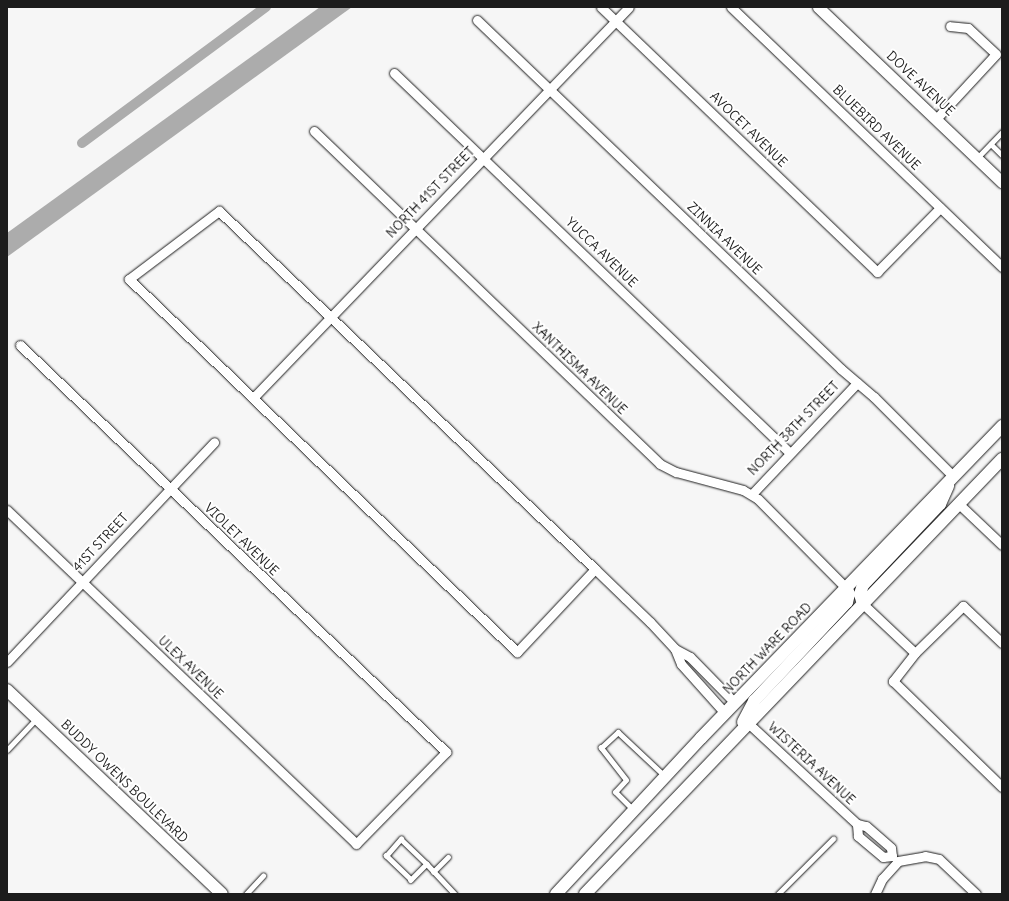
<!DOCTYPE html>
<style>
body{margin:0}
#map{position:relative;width:1009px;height:901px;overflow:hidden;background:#f6f6f6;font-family:Delius,sans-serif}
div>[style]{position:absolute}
.water>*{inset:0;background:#acacac}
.canal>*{height:10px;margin:-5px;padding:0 5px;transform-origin:5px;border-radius:5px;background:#acacac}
.roads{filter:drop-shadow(0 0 1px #1c1c1c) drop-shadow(0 0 1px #1c1c1c)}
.service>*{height:4.5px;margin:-2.25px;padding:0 2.25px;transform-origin:2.25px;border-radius:2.25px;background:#fff}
.minor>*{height:9px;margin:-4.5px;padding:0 4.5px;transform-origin:4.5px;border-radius:4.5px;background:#fff}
.tertiary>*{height:11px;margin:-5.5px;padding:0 5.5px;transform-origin:5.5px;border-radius:5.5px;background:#fff}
.secondary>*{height:12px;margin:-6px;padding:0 6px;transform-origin:6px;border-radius:6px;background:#fff}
span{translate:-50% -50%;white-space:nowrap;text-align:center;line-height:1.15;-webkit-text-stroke:4px #fff;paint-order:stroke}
.street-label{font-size:13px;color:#1c1c1c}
.frame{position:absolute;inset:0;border:8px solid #1c1c1c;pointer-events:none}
</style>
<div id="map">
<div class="water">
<div style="clip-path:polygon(320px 7px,352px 7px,7px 257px,7px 233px)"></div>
</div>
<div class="canal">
<div style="left:82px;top:143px;width:229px;rotate:-36.5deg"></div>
</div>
<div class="roads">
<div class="service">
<div style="left:991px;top:144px;width:16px;rotate:45deg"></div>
<div style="left:977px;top:158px;width:36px;rotate:-46deg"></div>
<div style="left:7px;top:750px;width:44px;rotate:-46.8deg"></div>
<div style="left:633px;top:810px;width:25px;rotate:-135deg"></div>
<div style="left:615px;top:792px;width:16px;rotate:-47deg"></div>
<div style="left:626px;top:780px;width:41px;rotate:-128deg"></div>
<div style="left:601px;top:748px;width:23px;rotate:-43deg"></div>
<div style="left:618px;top:732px;width:64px;rotate:43.1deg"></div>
<div style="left:427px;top:864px;width:23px;rotate:135deg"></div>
<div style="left:411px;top:880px;width:35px;rotate:-136deg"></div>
<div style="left:386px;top:856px;width:23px;rotate:-49deg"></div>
<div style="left:401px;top:839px;width:36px;rotate:44deg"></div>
<div style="left:427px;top:864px;width:41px;rotate:47deg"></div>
<div style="left:433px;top:872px;width:21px;rotate:-45deg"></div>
<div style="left:246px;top:894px;width:25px;rotate:-47deg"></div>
<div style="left:778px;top:894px;width:78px;rotate:-45deg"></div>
</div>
<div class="minor">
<div style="left:601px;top:7px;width:383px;rotate:43.8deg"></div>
<div style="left:877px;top:272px;width:90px;rotate:-45.5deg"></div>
<div style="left:731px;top:7px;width:376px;rotate:43.8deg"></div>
<div style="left:477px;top:20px;width:504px;rotate:43.79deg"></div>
<div style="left:841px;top:369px;width:43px;rotate:40.3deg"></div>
<div style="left:874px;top:397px;width:112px;rotate:45deg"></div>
<div style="left:394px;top:73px;width:547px;rotate:43.82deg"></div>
<div style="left:936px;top:119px;width:88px;rotate:-47.3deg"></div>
<div style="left:996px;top:54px;width:38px;rotate:-137deg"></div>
<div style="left:968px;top:28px;width:18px;rotate:-174deg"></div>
<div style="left:314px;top:131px;width:480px;rotate:43.9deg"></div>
<div style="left:660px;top:464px;width:18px;rotate:27deg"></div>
<div style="left:676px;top:472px;width:69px;rotate:15deg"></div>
<div style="left:743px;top:490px;width:17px;rotate:31deg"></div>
<div style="left:758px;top:499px;width:127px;rotate:45.3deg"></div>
<div style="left:253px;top:398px;width:542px;rotate:-46.12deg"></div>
<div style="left:752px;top:494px;width:153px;rotate:-46.6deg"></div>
<div style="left:959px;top:504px;width:59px;rotate:43.6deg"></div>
<div style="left:7px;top:510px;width:483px;rotate:43.7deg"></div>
<div style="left:356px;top:844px;width:129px;rotate:-45.6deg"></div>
<div style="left:446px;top:752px;width:589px;rotate:-136.31deg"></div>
<div style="left:595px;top:569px;width:114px;rotate:133.2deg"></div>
<div style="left:517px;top:652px;width:538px;rotate:-136.13deg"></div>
<div style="left:129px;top:279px;width:113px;rotate:-37.1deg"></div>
<div style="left:219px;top:211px;width:519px;rotate:43.6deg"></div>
<div style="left:595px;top:569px;width:42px;rotate:44deg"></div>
<div style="left:625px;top:598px;width:35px;rotate:44deg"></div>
<div style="left:650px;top:622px;width:37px;rotate:47deg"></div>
<div style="left:675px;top:649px;width:16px;rotate:68deg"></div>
<div style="left:681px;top:664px;width:66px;rotate:48.1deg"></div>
<div style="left:863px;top:604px;width:71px;rotate:43.3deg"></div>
<div style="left:1002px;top:643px;width:54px;rotate:-136.5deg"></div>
<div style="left:963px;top:606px;width:67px;rotate:135.6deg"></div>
<div style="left:915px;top:653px;width:36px;rotate:128deg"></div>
<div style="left:893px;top:681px;width:152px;rotate:44.2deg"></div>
<div style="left:675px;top:649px;width:17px;rotate:28deg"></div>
<div style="left:690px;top:657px;width:64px;rotate:45.6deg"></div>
<div style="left:7px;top:662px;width:302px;rotate:-46.7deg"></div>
<div style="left:748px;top:723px;width:149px;rotate:42.8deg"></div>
<div style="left:857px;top:824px;width:9px;rotate:13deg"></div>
<div style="left:866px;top:826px;width:33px;rotate:41deg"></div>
<div style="left:891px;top:848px;width:8px;rotate:83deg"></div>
<div style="left:892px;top:856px;width:9px;rotate:174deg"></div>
<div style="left:883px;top:857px;width:33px;rotate:-140deg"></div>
<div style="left:858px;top:836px;width:12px;rotate:-95deg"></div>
<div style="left:875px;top:894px;width:17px;rotate:-65deg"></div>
<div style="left:882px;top:879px;width:24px;rotate:-48deg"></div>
<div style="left:898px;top:861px;width:27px;rotate:-10deg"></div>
<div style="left:925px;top:856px;width:14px;rotate:12deg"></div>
<div style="left:939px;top:859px;width:51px;rotate:43.4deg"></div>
</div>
<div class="tertiary">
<div style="left:818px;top:7px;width:254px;rotate:43.6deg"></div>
</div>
<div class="secondary">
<div style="left:863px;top:604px;width:10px;rotate:-107deg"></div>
<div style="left:860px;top:594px;width:9px;rotate:-72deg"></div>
<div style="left:863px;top:585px;width:112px;rotate:-46.5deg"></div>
<div style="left:940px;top:504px;width:20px;rotate:-66deg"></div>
<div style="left:7px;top:690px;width:296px;rotate:43.5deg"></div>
<div style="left:743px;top:722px;width:24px;rotate:-62deg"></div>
<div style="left:754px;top:701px;width:136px;rotate:-46.8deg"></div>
<div style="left:847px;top:602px;width:8px;rotate:-76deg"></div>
<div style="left:849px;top:594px;width:5px;rotate:-112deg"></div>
<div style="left:556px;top:894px;width:213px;rotate:-47.1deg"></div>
<div style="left:701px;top:738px;width:434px;rotate:-46deg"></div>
<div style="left:585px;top:894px;width:603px;rotate:-46.21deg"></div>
</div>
</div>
<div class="street-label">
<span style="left:920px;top:84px;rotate:43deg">DOVE AVENUE</span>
<span style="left:876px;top:128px;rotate:44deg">BLUEBIRD AVENUE</span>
<span style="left:748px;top:130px;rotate:44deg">AVOCET AVENUE</span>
<span style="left:431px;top:193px;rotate:-46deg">NORTH 41ST STREET</span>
<span style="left:724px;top:239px;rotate:44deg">ZINNIA AVENUE</span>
<span style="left:601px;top:253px;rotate:44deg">YUCCA AVENUE</span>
<span style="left:579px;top:369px;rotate:44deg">XANTHISMA AVENUE</span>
<span style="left:794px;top:429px;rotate:-46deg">NORTH 38TH STREET</span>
<span style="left:241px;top:540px;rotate:44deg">VIOLET AVENUE</span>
<span style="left:101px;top:543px;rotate:-47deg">41ST STREET</span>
<span style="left:768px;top:649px;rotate:-46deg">NORTH WARE ROAD</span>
<span style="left:190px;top:668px;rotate:44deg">ULEX AVENUE</span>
<span style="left:811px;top:764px;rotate:43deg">WISTERIA AVENUE</span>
<span style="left:124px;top:782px;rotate:44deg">BUDDY OWENS BOULEVARD</span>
</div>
<div class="frame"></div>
</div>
